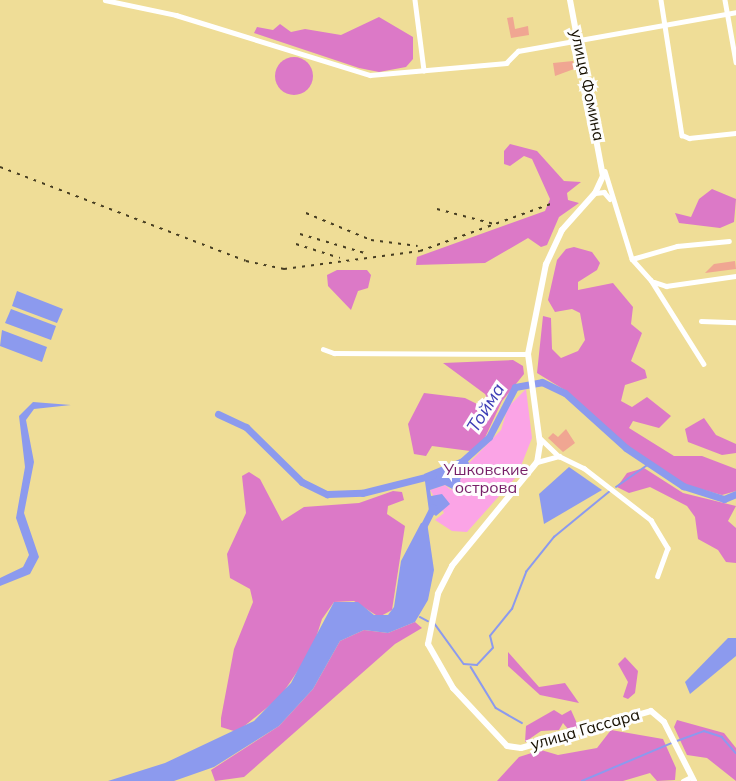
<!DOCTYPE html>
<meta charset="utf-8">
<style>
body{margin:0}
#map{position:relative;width:736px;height:781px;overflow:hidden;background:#efdd97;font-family:Mulish,sans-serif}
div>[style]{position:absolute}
.green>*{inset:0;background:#fba4e6}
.forest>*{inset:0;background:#dc79c7}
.round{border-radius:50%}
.water>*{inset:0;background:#8c9aee}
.stream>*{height:1.5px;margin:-0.75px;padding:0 0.75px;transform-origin:0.75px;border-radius:0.75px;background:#8c9aee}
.river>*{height:7px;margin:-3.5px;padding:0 3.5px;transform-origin:3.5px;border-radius:3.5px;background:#8c9aee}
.building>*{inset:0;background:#f0a692}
.minor>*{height:4.5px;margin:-2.25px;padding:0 2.25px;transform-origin:2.25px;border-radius:2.25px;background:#fff}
.major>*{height:6px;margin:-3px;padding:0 3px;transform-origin:3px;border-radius:3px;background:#fff}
.rail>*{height:1.5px;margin-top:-0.75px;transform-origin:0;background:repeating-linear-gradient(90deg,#473e22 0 3px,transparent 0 9px)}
span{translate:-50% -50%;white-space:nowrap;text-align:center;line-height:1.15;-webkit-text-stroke:6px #fefefe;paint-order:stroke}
.street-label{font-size:16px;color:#171000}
.park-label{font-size:16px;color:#761e67}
.water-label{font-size:18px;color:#3d3db6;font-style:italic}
</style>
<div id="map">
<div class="green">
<div style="clip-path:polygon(526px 389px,532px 438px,517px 476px,467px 532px,452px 531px,435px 520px,444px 513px,430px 490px,445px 485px,451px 490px,460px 480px,469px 463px,501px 430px,508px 407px)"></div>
</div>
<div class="forest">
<div style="clip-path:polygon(379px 17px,413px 37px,413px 59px,406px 67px,379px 72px,359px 68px,254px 33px,257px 27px,273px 30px,280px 24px,291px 32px,305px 29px,341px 35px)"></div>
<div class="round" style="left:275px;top:57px;width:38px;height:38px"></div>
<div style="clip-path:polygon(510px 144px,537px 151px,564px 181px,581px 182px,567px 193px,568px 200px,579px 203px,559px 217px,547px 245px,541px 247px,528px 238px,485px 263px,416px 265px,417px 257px,545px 211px,550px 199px,532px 159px,524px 156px,510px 166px,504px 164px,504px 151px)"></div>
<div style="clip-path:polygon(712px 189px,736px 199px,734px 222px,720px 228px,679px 223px,675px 213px,691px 217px,699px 199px)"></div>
<div style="clip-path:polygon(574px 247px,592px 252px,600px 263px,597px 270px,578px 282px,578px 290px,613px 283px,633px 307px,631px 324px,642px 333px,631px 361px,645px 370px,647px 378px,625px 385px,621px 401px,632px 407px,647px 397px,671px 416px,659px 428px,633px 421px,629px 428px,674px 456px,702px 456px,736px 469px,736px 491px,722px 495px,686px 485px,634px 453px,568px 392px,537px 373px,543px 316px,551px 318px,552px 349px,561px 358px,578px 351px,585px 340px,580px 313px,572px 309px,555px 312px,548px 300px,557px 260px,566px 249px)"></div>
<div style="clip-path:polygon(337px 270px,367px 270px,371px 275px,368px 288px,358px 291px,351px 310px,328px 286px,327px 275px)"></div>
<div style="clip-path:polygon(513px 360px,523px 366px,524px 374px,502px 401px,482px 444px,470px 451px,432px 446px,426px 456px,414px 454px,408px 424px,424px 393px,465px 398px,485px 408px,490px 403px,485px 394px,443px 363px)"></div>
<div style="clip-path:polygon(704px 418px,716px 435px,736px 444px,736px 453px,722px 455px,688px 442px,685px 429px)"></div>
<div style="clip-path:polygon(644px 468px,683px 493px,736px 506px,728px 521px,736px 528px,736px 563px,726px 562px,718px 550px,698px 539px,695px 517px,687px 506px,650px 487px,629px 493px,617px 487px,627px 473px)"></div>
<div style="clip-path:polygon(249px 472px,260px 479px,282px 521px,304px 507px,359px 503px,393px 491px,402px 492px,404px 500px,388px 506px,387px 514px,405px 526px,392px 610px,379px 617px,354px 601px,334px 602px,322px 619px,312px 650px,280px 697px,237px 732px,221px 727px,221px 718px,234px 649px,253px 602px,250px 589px,230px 578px,227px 554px,246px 513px,242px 476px)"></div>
<div style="clip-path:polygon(415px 622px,422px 628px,395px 644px,244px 777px,215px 781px,211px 770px,279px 726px,313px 689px,340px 641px,364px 630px,388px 633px)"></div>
<div style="clip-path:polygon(508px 652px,539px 687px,565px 683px,579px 703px,540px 695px,508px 666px)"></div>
<div style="clip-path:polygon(625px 657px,638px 671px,635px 693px,628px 699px,623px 697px,628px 682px,618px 664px)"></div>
<div style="clip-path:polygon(554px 710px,562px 715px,571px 710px,579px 728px,568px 729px,563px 723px,559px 730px,541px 731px,525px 742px,526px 726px)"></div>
<div style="clip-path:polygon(677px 720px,724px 733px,736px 748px,736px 781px,707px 758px,687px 755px,674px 727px)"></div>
<div style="clip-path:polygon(611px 730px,663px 739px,676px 768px,675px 780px,657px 781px,650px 773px,623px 781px,497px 781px,519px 757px,541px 750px,558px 755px,597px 748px)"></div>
</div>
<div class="water">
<div style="clip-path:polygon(17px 291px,63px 309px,57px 323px,12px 306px)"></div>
<div style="clip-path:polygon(11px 309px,56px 326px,51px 340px,5px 323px)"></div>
<div style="clip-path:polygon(2px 330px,47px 347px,42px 362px,0 346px)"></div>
<div style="clip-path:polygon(33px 402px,71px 405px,34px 409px,26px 420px,34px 462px,24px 513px,39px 557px,30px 574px,0 586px,0 578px,23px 567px,29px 555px,16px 518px,25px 467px,19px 416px)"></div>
<div style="clip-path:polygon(465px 457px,469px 463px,460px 480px,462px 489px,458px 492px,445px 485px,430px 490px,431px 496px,442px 494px,450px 504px,436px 516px,429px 511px,424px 474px)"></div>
<div style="clip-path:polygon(569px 467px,602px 490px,544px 524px,539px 494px)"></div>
<div style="clip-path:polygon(427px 522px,434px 570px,428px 600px,415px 622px,388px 633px,364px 630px,340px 641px,313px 689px,279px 726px,214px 767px,174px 781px,108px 781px,165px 763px,254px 721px,291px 683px,334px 602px,358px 602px,374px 615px,388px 615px,394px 607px,401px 561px,421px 523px)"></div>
<div style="clip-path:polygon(728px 638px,736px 638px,736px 656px,690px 694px,685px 682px)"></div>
</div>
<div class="stream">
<div style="left:616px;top:487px;width:40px;rotate:-34.9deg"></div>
<div style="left:420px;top:617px;width:9px;rotate:27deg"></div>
<div style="left:435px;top:624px;width:49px;rotate:54.1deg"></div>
<div style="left:464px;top:664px;width:13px;rotate:4deg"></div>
<div style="left:477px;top:665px;width:23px;rotate:-47deg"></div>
<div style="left:493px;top:648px;width:12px;rotate:-104deg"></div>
<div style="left:490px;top:636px;width:35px;rotate:-51deg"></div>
<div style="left:512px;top:609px;width:40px;rotate:-69deg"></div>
<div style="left:526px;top:572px;width:45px;rotate:-51.3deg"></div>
<div style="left:554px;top:537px;width:72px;rotate:-39.4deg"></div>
<div style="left:471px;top:667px;width:48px;rotate:58.6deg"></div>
<div style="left:496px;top:708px;width:30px;rotate:30deg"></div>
<div style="left:677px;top:741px;width:29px;rotate:-20deg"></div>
<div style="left:704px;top:731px;width:19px;rotate:18deg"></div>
<div style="left:722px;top:737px;width:21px;rotate:49deg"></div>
<div style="left:582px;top:781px;width:98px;rotate:-22.9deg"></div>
</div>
<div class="river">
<div style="left:218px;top:414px;width:31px;rotate:25deg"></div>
<div style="left:246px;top:427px;width:78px;rotate:44.5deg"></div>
<div style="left:302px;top:482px;width:28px;rotate:26deg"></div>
<div style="left:327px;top:494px;width:35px;rotate:-2deg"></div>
<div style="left:362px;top:493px;width:73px;rotate:-14.2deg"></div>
<div style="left:459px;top:464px;width:40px;rotate:-42deg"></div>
<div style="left:489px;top:437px;width:56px;rotate:-62.5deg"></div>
<div style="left:515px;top:387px;width:27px;rotate:-10deg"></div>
<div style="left:542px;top:382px;width:25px;rotate:26deg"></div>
<div style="left:565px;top:393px;width:82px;rotate:42deg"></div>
<div style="left:626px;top:448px;width:69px;rotate:33.7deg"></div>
<div style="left:683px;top:486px;width:43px;rotate:17.6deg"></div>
<div style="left:724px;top:499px;width:13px;rotate:-23deg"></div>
<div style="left:423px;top:527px;width:22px;rotate:-63deg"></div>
</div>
<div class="building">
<div style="clip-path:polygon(513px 17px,515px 29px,528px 26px,529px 35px,511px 38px,507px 18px)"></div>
<div style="clip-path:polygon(573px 61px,574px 69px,555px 76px,553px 63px)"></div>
<div style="clip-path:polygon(735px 261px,736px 269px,705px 273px,714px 264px)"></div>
<div style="clip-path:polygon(566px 429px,575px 443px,563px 452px,548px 438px,553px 433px,558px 437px)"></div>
</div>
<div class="minor">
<div style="left:105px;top:0;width:73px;rotate:11.9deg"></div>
<div style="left:176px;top:15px;width:203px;rotate:17.2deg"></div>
<div style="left:370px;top:75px;width:137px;rotate:-5deg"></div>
<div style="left:506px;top:63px;width:17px;rotate:-45deg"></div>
<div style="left:518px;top:51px;width:221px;rotate:-10.1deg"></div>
<div style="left:415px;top:0;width:71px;rotate:82.7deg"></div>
<div style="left:661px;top:0;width:137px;rotate:81.2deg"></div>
<div style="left:682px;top:135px;width:8px;rotate:23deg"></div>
<div style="left:689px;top:138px;width:47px;rotate:-6.1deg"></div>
<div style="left:725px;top:0;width:63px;rotate:79.9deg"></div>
<div style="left:605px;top:171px;width:92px;rotate:72.9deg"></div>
<div style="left:632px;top:259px;width:28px;rotate:48deg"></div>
<div style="left:651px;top:280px;width:99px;rotate:57.8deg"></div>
<div style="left:595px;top:193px;width:9px;rotate:-6deg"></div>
<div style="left:604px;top:192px;width:9px;rotate:49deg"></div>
<div style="left:632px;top:259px;width:47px;rotate:-16.1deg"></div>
<div style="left:677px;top:246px;width:52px;rotate:-5.5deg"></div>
<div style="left:654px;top:282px;width:13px;rotate:18deg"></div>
<div style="left:666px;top:286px;width:71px;rotate:-8.1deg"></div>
<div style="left:701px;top:321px;width:35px;rotate:2deg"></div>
<div style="left:323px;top:349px;width:12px;rotate:20deg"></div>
<div style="left:334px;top:353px;width:194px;rotate:0.3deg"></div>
<div style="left:539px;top:437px;width:28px;rotate:44deg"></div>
<div style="left:559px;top:456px;width:28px;rotate:26deg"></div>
<div style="left:584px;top:468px;width:85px;rotate:37.8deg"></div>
<div style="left:651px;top:520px;width:33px;rotate:59deg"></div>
<div style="left:668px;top:548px;width:30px;rotate:110deg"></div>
<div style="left:537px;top:462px;width:23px;rotate:-15deg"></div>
<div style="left:683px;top:781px;width:9px;rotate:-27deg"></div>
</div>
<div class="major">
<div style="left:570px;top:0;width:179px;rotate:79.4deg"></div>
<div style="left:603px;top:176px;width:19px;rotate:115deg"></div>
<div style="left:595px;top:193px;width:50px;rotate:131.7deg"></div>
<div style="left:562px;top:230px;width:38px;rotate:115deg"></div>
<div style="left:546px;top:264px;width:92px;rotate:101.3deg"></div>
<div style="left:528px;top:354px;width:91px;rotate:82.4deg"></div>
<div style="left:540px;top:444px;width:18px;rotate:99deg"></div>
<div style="left:537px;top:462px;width:134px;rotate:129.3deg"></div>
<div style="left:452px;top:566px;width:31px;rotate:117deg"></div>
<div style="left:438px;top:594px;width:51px;rotate:101.3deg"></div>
<div style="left:428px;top:644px;width:51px;rotate:60.4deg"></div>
<div style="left:453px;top:688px;width:79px;rotate:47deg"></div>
<div style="left:507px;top:746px;width:14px;rotate:8deg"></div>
<div style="left:521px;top:748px;width:135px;rotate:-15.9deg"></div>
<div style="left:651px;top:711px;width:17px;rotate:40deg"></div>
<div style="left:664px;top:722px;width:66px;rotate:63deg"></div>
</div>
<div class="rail">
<div style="left:0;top:167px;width:263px;rotate:20.9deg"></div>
<div style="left:246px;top:261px;width:39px;rotate:12deg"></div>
<div style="left:284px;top:269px;width:137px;rotate:-7.5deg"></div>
<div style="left:420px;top:251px;width:141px;rotate:-19.8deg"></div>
<div style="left:437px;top:209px;width:59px;rotate:14.7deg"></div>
<div style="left:306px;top:213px;width:70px;rotate:22.6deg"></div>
<div style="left:371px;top:240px;width:47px;rotate:7.3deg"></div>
<div style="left:300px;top:234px;width:71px;rotate:16.4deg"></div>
<div style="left:296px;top:244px;width:46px;rotate:17.7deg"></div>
</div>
<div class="street-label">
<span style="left:588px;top:85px;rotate:78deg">улица Фомина</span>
<span style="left:585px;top:729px;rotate:-16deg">улица Гассара</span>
</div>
<div class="park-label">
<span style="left:486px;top:478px">Ушковские<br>острова</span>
</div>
<div class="water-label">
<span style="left:486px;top:408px;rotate:-58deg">Тойма</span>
</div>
</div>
